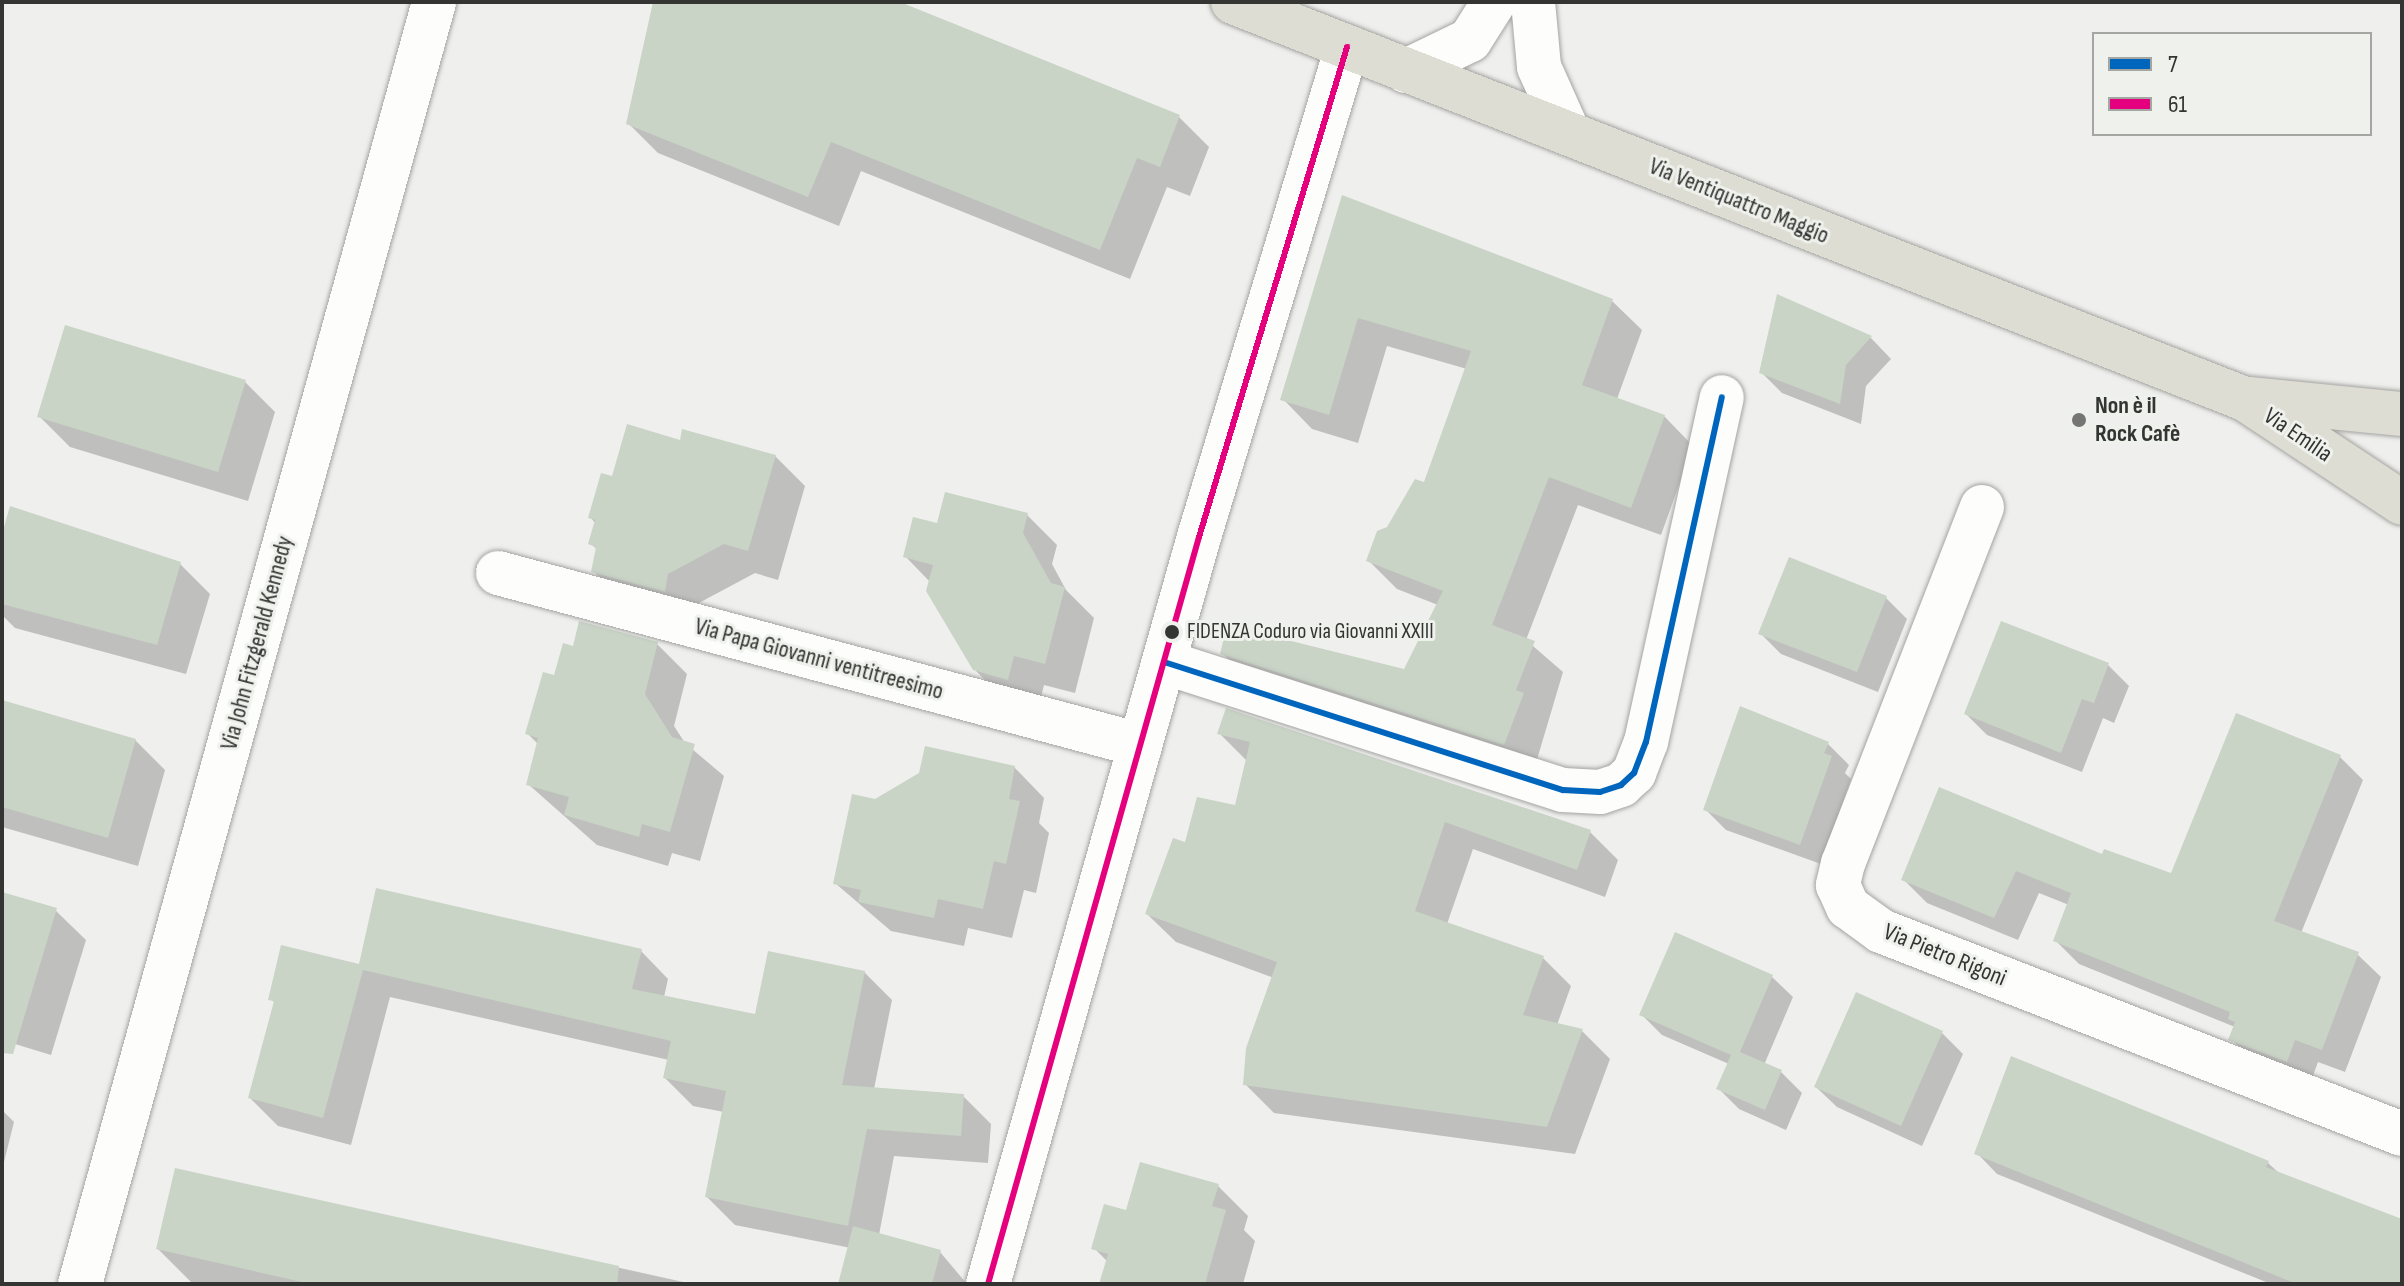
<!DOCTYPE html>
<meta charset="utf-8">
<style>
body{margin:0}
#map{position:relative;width:2404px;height:1286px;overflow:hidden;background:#eff0ed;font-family:"Sofia Sans Condensed",sans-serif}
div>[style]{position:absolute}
.shadow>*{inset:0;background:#0003}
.building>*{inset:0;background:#c9d3c6}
.roads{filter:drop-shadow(0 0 2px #a4a4a2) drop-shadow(0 0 2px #a4a4a2)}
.minor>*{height:44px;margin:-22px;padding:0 22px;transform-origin:22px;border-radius:22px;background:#fdfdfc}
.major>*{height:44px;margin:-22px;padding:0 22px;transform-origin:22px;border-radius:22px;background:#deddd4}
.bus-1>*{height:6px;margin:-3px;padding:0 3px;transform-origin:3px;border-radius:3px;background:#0065bd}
.bus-2>*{height:6px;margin:-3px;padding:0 3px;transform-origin:3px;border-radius:3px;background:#e5007d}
.dots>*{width:22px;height:22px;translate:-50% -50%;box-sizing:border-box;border:4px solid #eff1ec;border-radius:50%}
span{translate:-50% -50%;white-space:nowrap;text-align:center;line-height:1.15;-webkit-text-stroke:6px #eff1ec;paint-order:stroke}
.bus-label{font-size:22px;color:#343533}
.left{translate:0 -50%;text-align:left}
.street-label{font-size:24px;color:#343533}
.poi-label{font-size:24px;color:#343533;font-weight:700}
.frame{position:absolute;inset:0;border:4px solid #343533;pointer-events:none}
.legend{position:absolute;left:2092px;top:32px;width:280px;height:104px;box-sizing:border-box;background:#eff1ec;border:2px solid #a4a6a2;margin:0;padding:10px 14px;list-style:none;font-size:24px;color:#343533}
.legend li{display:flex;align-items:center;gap:16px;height:40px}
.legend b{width:40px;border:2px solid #a4a6a2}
</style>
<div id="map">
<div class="shadow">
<div style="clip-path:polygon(655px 2px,894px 2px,1179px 117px,1209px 147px,1190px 196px,1167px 187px,1130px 279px,861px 171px,839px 226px,658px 153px,628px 123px)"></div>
<div style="clip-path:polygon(1344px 198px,1612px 301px,1642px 330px,1617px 399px,1664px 416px,1693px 446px,1661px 535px,1578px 505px,1526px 640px,1563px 672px,1533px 773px,1252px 682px,1222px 653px,1405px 671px,1438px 605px,1397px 589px,1368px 560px,1425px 485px,1467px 369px,1387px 346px,1358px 443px,1312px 429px,1283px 399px)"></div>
<div style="clip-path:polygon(1779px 297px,1871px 338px,1891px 359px,1866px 386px,1861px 424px,1782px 393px,1761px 372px)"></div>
<div style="clip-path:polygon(245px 382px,275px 412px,248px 501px,70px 447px,40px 417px)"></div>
<div style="clip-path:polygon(681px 442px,775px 456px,805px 486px,778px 580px,755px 573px,697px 604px,623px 601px,593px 571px,598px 550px,591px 544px,596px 524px,590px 517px,613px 479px)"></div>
<div style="clip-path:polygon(12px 508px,180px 564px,210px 594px,186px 674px,15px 628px,2px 615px,2px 541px)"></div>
<div style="clip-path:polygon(1027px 515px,1057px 545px,1052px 564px,1066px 590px,1094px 618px,1075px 693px,1044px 685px,1038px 708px,1005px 700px,974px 669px,930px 582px,905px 556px,938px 526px)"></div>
<div style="clip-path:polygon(1886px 598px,1907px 619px,1878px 692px,1781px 654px,1760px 633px)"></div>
<div style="clip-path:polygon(657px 644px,687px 674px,674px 726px,685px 743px,724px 776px,700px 861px,672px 853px,668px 866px,597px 845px,528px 784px,538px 744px,527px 733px,574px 648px)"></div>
<div style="clip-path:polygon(2108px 665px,2129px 686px,2114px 723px,2103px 718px,2082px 772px,1987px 735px,1966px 714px)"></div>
<div style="clip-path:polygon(2px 702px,135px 740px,165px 770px,138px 866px,2px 827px)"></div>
<div style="clip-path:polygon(1219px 733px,1590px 832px,1618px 860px,1605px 897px,1473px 849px,1447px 924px,1543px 958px,1571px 986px,1557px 1025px,1582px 1031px,1610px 1059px,1575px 1154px,1274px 1113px,1245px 1084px,1274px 978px,1176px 942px,1147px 914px,1186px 844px,1237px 807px,1247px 761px)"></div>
<div style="clip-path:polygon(1828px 744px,1849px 765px,1845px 773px,1851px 779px,1821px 864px,1726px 830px,1705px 809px)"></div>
<div style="clip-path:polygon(2340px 757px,2363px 780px,2301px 933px,2357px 954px,2381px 977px,2345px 1072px,2318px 1062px,2310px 1084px,2254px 1062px,2231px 1039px,2235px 1027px,2079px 964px,2056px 941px,2069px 905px,2039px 893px,2018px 940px,1927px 903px,1904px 880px,2103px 856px,2172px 875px)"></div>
<div style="clip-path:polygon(1014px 767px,1044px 798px,1039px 823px,1049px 833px,1036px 893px,1024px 890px,1012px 938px,968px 928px,964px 946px,891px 931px,835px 883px,875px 801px)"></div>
<div style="clip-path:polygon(2px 894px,55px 910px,86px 940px,51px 1055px,15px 1044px,2px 1032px)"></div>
<div style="clip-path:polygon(1676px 934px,1772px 977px,1793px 997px,1764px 1065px,1781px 1072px,1802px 1093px,1786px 1130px,1739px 1109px,1718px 1088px,1729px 1064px,1662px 1035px,1641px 1014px)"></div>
<div style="clip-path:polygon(641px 951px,668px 979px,664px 997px,756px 1016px,864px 972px,892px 1000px,874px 1089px,963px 1096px,991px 1124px,988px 1163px,894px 1156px,879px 1235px,940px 1252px,967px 1284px,843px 1284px,851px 1248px,735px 1225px,707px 1197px,724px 1112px,693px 1106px,665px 1078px,669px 1060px,390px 997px,351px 1145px,278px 1126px,250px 1098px,276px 1004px,271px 999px,360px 966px)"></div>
<div style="clip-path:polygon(1857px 995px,1942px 1033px,1963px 1054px,1922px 1146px,1837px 1107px,1816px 1087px)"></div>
<div style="clip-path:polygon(2px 1110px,14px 1122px,2px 1170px)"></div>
<div style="clip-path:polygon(1977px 1153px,2268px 1163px,2280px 1174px,2402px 1222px,2402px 1284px,2271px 1284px,1997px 1174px)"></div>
<div style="clip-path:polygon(176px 1170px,688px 1283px,688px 1284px,193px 1284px,158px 1249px)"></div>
<div style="clip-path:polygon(1218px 1186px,1248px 1216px,1244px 1230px,1255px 1241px,1243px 1284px,1102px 1284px,1108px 1262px,1094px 1248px,1127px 1213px)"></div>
</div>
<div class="building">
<div style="clip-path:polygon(653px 2px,900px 2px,1180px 115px,1160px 167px,1137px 158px,1100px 250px,831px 142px,808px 197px,626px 124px)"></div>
<div style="clip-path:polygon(1342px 195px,1613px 299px,1582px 385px,1665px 415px,1631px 508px,1549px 477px,1492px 625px,1535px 641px,1516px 690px,1524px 693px,1504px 745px,1220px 654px,1227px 625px,1404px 669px,1443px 591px,1366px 561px,1377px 531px,1387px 527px,1415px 479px,1424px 482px,1471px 351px,1358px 318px,1329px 415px,1280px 400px)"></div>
<div style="clip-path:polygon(1777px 294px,1872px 336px,1846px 365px,1840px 404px,1759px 373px)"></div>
<div style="clip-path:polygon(65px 325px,246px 380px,218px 472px,37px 417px)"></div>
<div style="clip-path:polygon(627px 424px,680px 440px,682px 429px,776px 455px,748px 551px,724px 544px,668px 574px,665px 592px,591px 572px,596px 547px,588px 544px,595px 520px,588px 518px,601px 473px,612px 476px)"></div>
<div style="clip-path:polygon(945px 492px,1028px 513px,1023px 533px,1051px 583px,1065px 587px,1045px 664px,1014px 656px,1008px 680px,973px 670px,926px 591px,933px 565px,903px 557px,913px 517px,937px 523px)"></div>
<div style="clip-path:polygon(10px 506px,181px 562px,157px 645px,2px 604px,2px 534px)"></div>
<div style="clip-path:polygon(1789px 557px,1887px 596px,1857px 672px,1758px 634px)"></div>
<div style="clip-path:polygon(579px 621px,658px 642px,645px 694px,672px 737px,695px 744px,670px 832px,642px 824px,639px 837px,564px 815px,569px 797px,526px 785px,538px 738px,525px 734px,543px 672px,554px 675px,563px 643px,573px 646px)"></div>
<div style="clip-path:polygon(2001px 621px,2109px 663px,2094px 703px,2082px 699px,2061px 753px,1964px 714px)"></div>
<div style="clip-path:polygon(2px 700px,136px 739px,108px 838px,2px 807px)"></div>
<div style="clip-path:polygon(1740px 706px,1829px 742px,1824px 753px,1832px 756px,1800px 845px,1703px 810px)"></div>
<div style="clip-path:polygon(1226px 708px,1591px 830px,1577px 870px,1445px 822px,1415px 911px,1544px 956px,1523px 1015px,1583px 1029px,1547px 1127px,1243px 1085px,1246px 1048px,1277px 962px,1145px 914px,1173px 838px,1185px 842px,1197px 797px,1235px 805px,1250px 742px,1217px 734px)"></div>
<div style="clip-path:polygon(2236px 713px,2341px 755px,2274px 921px,2359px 952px,2322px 1050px,2295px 1040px,2287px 1062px,2228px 1040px,2235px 1022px,2228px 1019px,2230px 1012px,2053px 941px,2071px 893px,2016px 871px,1994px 918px,1901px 880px,1939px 787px,2102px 854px,2104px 849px,2171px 873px)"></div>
<div style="clip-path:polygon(925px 746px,1015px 766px,1009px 799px,1020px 801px,1006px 864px,994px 861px,983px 909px,938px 899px,934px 918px,858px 902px,861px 890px,833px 884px,852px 794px,875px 799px,919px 773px)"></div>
<div style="clip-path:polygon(376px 888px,642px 949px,632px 989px,755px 1014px,768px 951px,865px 971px,842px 1085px,964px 1094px,961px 1136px,867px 1129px,848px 1226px,705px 1197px,726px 1091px,663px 1078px,671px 1041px,363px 970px,323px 1118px,248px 1098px,274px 1001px,268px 1000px,281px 945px,359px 964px)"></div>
<div style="clip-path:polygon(2px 892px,57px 908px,13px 1054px,2px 1053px)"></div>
<div style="clip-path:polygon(1675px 932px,1773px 975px,1740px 1052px,1782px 1070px,1765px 1110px,1716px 1089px,1731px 1055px,1639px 1015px)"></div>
<div style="clip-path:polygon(1856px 992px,1943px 1031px,1901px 1126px,1814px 1087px)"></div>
<div style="clip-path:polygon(2011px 1056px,2269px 1161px,2266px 1167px,2402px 1219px,2402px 1284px,2297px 1284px,1974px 1154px)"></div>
<div style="clip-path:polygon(1140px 1162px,1219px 1184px,1212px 1206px,1226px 1210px,1205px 1284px,1099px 1284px,1108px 1254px,1091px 1249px,1104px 1204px,1126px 1210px)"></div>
<div style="clip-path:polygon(175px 1168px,619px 1266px,617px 1284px,311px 1284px,156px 1249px)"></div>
<div style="clip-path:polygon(853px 1226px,941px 1250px,932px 1284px,838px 1284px)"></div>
</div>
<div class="roads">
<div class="minor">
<div style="left:1533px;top:2px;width:65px;rotate:84.7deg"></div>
<div style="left:1539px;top:67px;width:73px;rotate:65.9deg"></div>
<div style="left:1406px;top:71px;width:71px;rotate:-25.8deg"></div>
<div style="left:1470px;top:40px;width:45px;rotate:-57.7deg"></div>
<div style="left:1982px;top:507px;width:382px;rotate:111.3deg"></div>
<div style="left:1843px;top:863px;width:23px;rotate:103deg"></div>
<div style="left:1838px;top:885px;width:24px;rotate:66deg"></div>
<div style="left:1848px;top:907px;width:41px;rotate:36deg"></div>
<div style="left:1881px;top:931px;width:559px;rotate:21.29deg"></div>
<div style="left:498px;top:573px;width:665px;rotate:15deg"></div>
<div style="left:1164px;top:662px;width:419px;rotate:17.8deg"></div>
<div style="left:1563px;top:790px;width:37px;rotate:3deg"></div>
<div style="left:1600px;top:792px;width:22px;rotate:-18deg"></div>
<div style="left:1621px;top:785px;width:18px;rotate:-43deg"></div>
<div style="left:1634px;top:773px;width:33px;rotate:-69deg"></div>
<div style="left:1646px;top:742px;width:353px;rotate:-77.6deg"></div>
<div style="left:80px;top:1284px;width:1330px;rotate:-74.56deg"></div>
<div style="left:988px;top:1284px;width:776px;rotate:-74.23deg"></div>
<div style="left:1199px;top:537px;width:512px;rotate:-73.19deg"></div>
</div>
<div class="major">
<div style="left:1233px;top:2px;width:1087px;rotate:21.42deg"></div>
<div style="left:2245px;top:399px;width:188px;rotate:33.5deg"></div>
<div style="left:2249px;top:399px;width:154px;rotate:5.6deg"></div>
</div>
</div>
<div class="bus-1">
<div style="left:1164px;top:662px;width:419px;rotate:17.8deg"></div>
<div style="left:1563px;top:790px;width:37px;rotate:3deg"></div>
<div style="left:1600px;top:792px;width:22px;rotate:-18deg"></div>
<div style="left:1621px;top:785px;width:18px;rotate:-43deg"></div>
<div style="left:1634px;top:773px;width:33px;rotate:-69deg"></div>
<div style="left:1646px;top:742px;width:353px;rotate:-77.6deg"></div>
</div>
<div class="bus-2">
<div style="left:988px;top:1284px;width:776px;rotate:-74.23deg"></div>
<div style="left:1199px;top:537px;width:512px;rotate:-73.19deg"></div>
</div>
<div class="dots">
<div style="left:2079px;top:420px;background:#757674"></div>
<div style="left:1172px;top:632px;background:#343533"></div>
</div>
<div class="bus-label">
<span class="left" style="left:1187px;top:632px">FIDENZA Coduro via Giovanni XXIII</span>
</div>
<div class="street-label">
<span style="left:1739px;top:201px;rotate:22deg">Via Ventiquattro Maggio</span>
<span style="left:2298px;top:435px;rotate:34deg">Via Emilia</span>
<span style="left:257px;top:643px;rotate:-75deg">Via John Fitzgerald Kennedy</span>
<span style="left:819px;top:659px;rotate:15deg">Via Papa Giovanni ventitreesimo</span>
<span style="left:1945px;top:955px;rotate:22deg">Via Pietro Rigoni</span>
</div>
<div class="poi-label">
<span class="left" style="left:2095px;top:420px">Non è il<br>Rock Cafè</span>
</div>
<div class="frame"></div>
<ul class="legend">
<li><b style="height:10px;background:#0065bd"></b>7</li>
<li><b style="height:10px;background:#e5007d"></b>61</li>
</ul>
</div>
